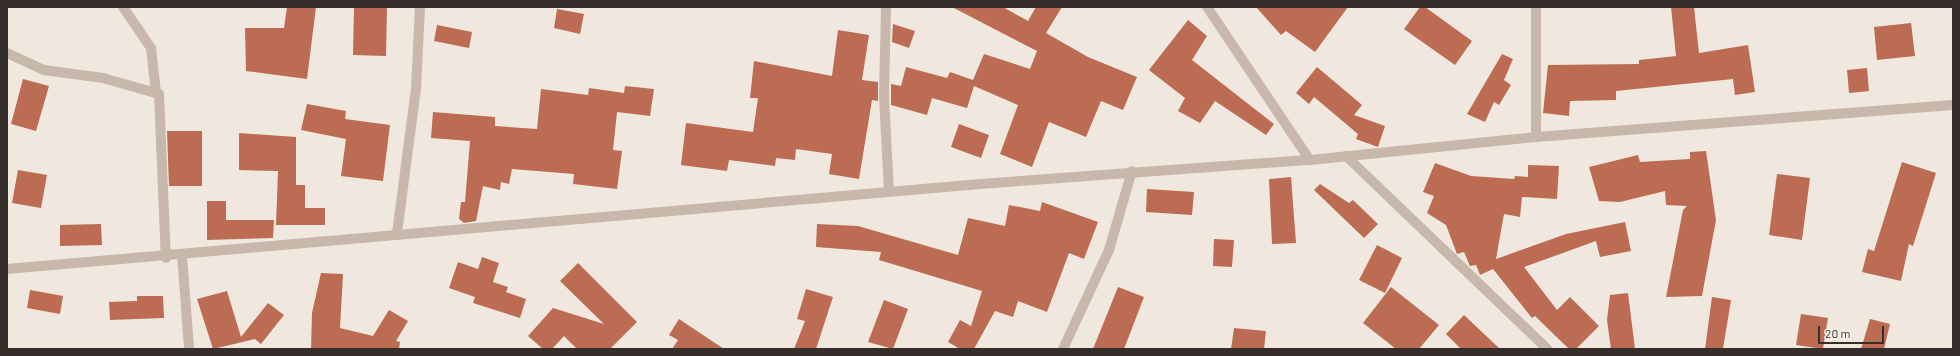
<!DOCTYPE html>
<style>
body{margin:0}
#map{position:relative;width:1960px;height:356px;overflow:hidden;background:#f0e8de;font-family:Barlow,sans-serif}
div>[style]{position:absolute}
.building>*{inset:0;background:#bb6c52}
.minor>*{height:10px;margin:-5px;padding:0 5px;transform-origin:5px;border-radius:5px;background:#c8b8ab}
span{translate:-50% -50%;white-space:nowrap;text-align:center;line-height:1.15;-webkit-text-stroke:3.5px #f8f2ea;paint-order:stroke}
.frame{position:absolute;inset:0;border:8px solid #362e2a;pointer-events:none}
.scale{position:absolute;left:1818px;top:326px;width:66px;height:18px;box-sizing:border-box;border:2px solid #362e2a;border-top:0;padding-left:5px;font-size:12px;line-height:14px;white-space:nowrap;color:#362e2a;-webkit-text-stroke:3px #f8f2ea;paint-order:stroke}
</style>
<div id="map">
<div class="building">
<div style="clip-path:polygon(287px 7px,316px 7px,307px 79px,246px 71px,245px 28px,284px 28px)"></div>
<div style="clip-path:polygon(354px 7px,387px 7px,386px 56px,353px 55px)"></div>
<div style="clip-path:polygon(952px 7px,1003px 7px,1028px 21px,1036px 7px,1062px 7px,1046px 33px,1088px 57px,1137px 77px,1123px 110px,1101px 101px,1086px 137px,1049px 122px,1032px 167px,1000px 154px,1018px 105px,974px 86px,967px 108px,932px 98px,927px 115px,891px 105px,891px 84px,901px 86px,906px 67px,947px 78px,950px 72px,973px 80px,984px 54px,1030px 69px,1037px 51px)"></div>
<div style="clip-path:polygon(1256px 7px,1348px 7px,1315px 52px,1286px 31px,1281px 35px)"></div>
<div style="clip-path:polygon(1420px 7px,1425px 7px,1472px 41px,1455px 65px,1404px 29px)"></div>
<div style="clip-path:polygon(1671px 7px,1694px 7px,1699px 53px,1748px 45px,1755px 92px,1735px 95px,1733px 79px,1616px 91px,1616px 100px,1570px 101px,1569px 116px,1543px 113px,1548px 65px,1639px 64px,1639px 60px,1676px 56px)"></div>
<div style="clip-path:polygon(557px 9px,584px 14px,580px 34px,554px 28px)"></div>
<div style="clip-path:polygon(1188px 20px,1207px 36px,1192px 60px,1274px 124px,1266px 135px,1215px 101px,1200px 123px,1178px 111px,1185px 98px,1149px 70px)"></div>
<div style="clip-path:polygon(1911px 23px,1915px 56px,1877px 60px,1874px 27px)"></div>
<div style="clip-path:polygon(893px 24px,915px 31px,909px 48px,892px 42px)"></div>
<div style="clip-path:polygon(437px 25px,472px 32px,469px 48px,434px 41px)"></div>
<div style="clip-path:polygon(838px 30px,869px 35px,862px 80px,878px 82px,878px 101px,872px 100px,859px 179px,829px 174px,832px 154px,796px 149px,795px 160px,776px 158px,775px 166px,729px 160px,727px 171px,681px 165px,686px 123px,753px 132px,758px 98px,750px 98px,754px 61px,832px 76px)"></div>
<div style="clip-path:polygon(1502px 54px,1513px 59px,1504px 80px,1511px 85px,1499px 105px,1494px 102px,1485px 122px,1467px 114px)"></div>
<div style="clip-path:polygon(1317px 67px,1362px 105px,1354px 115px,1385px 126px,1378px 147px,1356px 139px,1358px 134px,1314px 97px,1309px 104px,1296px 93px)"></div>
<div style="clip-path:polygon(1867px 68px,1869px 91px,1849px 93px,1847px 70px)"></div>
<div style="clip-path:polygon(23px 79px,49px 86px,36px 131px,11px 124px)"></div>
<div style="clip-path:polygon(625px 86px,654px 89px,650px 116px,617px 112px,613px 150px,622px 151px,617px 189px,573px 184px,574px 174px,512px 169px,509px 184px,501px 182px,500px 190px,483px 186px,476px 221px,464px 223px,459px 219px,461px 202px,465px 202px,470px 141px,431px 138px,433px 112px,495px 117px,495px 126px,537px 129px,541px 89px,588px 95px,589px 88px,624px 93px)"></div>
<div style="clip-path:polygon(307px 104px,346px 111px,345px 119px,390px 125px,383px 181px,341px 176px,346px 139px,301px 130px)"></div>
<div style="clip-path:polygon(959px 124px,989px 135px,981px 158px,951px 147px)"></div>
<div style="clip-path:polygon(167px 131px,202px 131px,202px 186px,169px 186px)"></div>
<div style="clip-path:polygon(239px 133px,296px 137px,296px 185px,305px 185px,305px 208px,325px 208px,325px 225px,276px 225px,278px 171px,239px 170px)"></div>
<div style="clip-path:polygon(1706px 151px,1716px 220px,1702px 296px,1666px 297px,1683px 210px,1687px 206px,1666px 205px,1665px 191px,1620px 202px,1599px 201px,1589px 167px,1638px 155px,1640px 162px,1690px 159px,1690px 152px)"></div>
<div style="clip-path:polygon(1902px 162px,1936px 173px,1913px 246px,1909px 244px,1901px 281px,1862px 272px,1868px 249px,1874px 251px)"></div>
<div style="clip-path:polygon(1435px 163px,1471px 176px,1514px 179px,1515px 176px,1528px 177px,1528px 165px,1559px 166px,1557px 199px,1522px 197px,1520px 217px,1504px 214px,1496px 259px,1566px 234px,1625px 222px,1631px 251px,1600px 257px,1596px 241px,1524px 267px,1557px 310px,1570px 297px,1599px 326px,1576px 349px,1569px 349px,1535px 316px,1532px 318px,1493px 269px,1480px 275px,1476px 265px,1470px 266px,1464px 252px,1457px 254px,1446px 225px,1427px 213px,1434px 196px,1423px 192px)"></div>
<div style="clip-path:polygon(18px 170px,47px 175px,41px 208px,12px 203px)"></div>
<div style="clip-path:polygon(1777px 174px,1810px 178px,1802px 240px,1769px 235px)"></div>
<div style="clip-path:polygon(1291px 177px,1296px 243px,1272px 244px,1269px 179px)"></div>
<div style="clip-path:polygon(1320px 184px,1349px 203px,1353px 200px,1378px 224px,1364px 238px,1314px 190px)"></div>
<div style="clip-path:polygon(1147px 189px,1194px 192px,1192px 215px,1146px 212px)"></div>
<div style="clip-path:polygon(207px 201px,226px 201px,226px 220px,274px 220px,273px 238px,207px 240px)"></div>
<div style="clip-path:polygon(1042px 202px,1098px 222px,1084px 259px,1069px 253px,1047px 312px,1018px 301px,1013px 317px,995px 311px,974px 349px,960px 349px,948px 342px,960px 320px,971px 326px,982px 291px,879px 260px,881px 252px,816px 247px,817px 224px,858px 226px,958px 255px,968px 218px,1005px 226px,1009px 205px,1040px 211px)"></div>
<div style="clip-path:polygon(101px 224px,102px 245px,60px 246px,60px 225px)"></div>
<div style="clip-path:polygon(1214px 239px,1234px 240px,1232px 267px,1213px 266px)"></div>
<div style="clip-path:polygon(1377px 245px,1402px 258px,1385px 293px,1359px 280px)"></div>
<div style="clip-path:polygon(482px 257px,499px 263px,493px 282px,508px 287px,506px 292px,526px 299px,520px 318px,473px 303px,475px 297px,449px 288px,458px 262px,478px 269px)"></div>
<div style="clip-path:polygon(578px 263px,637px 322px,610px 349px,577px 349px,564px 336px,552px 349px,543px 349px,528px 336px,553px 308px,604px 324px,560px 281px)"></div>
<div style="clip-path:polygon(321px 273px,343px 274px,340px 328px,373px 336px,389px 310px,408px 321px,396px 341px,400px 342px,399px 349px,311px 349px,312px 313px)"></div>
<div style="clip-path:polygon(1118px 287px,1144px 297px,1124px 349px,1093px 349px)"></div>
<div style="clip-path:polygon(1391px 287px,1439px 325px,1419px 349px,1396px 349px,1363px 323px)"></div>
<div style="clip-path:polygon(806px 289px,833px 297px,816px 349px,794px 349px,805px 321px,797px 319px)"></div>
<div style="clip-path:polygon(30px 290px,63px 296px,60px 314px,27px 308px)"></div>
<div style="clip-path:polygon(227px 291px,241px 337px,268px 303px,284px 315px,261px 344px,255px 339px,213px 349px,197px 299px)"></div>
<div style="clip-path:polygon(1628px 293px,1635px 349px,1611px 349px,1607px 320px,1610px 295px)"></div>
<div style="clip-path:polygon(137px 296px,163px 296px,164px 318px,110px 320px,109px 302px,137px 301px)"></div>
<div style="clip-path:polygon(1712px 297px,1731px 300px,1723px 349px,1705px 349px)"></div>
<div style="clip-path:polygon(884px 300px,908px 309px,893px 349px,868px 342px)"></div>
<div style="clip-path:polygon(1801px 314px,1828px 318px,1823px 349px,1796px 345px)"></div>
<div style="clip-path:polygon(1464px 315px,1500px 349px,1461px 349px,1446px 334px)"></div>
<div style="clip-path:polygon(679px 319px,724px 349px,672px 349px,678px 340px,669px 335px)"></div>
<div style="clip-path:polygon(1870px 319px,1890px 324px,1884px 349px,1861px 349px)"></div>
<div style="clip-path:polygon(1234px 328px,1266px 331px,1264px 349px,1231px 349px)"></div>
</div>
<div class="minor">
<div style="left:123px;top:7px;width:50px;rotate:55.7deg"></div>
<div style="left:151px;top:48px;width:44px;rotate:83.5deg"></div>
<div style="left:886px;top:7px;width:90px;rotate:91.3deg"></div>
<div style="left:884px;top:97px;width:94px;rotate:87deg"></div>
<div style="left:1207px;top:7px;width:184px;rotate:56.1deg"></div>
<div style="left:1536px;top:7px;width:130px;rotate:90deg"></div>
<div style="left:7px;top:53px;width:41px;rotate:24.7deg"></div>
<div style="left:44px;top:70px;width:60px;rotate:7.7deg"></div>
<div style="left:103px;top:78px;width:58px;rotate:15.9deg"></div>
<div style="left:159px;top:94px;width:164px;rotate:87.6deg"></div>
<div style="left:1346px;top:156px;width:279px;rotate:43.8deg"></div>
<div style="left:397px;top:233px;width:145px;rotate:-82.5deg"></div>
<div style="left:416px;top:89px;width:82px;rotate:-87.2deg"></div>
<div style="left:182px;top:255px;width:94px;rotate:85.7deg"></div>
<div style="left:7px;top:269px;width:977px;rotate:-4.99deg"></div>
<div style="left:980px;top:184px;width:331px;rotate:-4.2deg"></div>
<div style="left:1310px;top:160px;width:227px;rotate:-5.8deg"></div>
<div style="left:1536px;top:137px;width:418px;rotate:-4.4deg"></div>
<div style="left:1063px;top:349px;width:109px;rotate:-65.1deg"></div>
<div style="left:1109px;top:250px;width:82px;rotate:-73.8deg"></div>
</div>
<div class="frame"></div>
<div class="scale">20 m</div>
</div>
